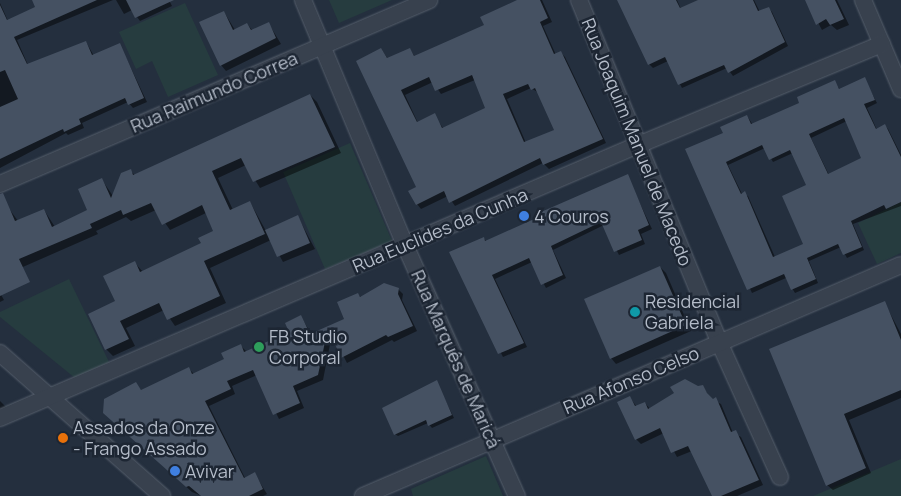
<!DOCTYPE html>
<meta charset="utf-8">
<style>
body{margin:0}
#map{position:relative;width:901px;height:496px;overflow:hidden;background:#242f3e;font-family:Manrope,sans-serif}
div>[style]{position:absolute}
.green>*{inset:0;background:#263c3f}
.shadow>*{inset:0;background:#0007}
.building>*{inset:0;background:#455162}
.roads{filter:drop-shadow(0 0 1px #565f6c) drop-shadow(0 0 1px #565f6c)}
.minor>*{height:16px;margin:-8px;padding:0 8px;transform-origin:8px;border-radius:8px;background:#38414e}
.dots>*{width:14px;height:14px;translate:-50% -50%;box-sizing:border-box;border:2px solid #1d2633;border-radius:50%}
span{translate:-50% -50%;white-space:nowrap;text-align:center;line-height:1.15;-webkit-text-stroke:5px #1d2633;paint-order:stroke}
.street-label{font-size:18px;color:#b4bcc9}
.poi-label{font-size:18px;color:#b4bcc9}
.left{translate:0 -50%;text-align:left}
</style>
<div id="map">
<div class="green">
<div style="clip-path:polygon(329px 0,392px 0,339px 23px)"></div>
<div style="clip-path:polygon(185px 3px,218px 75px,168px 97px,152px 61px,136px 69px,119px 32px)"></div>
<div style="clip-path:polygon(350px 143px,392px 241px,325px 269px,283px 172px)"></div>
<div style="clip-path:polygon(901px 202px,901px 253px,877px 264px,858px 223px)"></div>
<div style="clip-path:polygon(69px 279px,109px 362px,75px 378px,0 317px,0 312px)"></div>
<div style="clip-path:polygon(486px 456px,503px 496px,413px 496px,411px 489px)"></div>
<div style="clip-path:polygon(901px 459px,901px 496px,813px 496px)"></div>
</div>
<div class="shadow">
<div style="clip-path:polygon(33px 0,113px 0,17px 40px,28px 65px,86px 42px,94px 56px,120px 45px,147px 102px,133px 108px,128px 102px,82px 123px,84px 128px,68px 135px,66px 133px,0 168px,0 3px,8px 21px,37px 7px)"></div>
<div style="clip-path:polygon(116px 0,169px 0,172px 6px,140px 21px,132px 10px,124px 14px)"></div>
<div style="clip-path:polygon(evenodd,520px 0,542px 0,552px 22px,543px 26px,556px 55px,561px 53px,565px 57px,606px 143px,549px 169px,543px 163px,455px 206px,448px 196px,421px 209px,417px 204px,417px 187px,381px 49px,388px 59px,410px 49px,415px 57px,486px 25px,520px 0,475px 80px,487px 109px,443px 128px,434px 115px,418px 123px,405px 95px,433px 82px,441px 94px,475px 80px,520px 0,531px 88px,539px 93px,555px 130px,526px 143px,507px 99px,531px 88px)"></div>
<div style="clip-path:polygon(618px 0,677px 0,681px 9px,701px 0,754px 0,760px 12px,768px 8px,772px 12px,788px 46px,733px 76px,727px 68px,682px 88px,668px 61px,653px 68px,649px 64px)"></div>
<div style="clip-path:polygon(806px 0,837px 0,849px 25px,837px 30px,831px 25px,822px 30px)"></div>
<div style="clip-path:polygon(224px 12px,235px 30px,247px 24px,253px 31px,269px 24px,281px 44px,226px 71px,221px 65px)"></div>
<div style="clip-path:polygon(evenodd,864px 79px,877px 103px,867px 108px,877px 130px,885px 126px,888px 129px,901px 155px,901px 206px,853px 224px,864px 250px,847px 258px,841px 247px,809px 261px,818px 283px,795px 293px,786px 278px,752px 293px,687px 150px,725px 133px,747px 116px,753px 125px,801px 103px,835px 82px,840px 90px,864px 79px,847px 121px,862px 159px,829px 175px,811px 138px,847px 121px,864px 79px,765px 148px,773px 162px,793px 153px,808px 186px,805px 245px,775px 257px,748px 196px,742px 194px,728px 165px,765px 148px)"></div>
<div style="clip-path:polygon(310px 95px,317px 102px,341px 153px,260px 188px,246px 165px,218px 178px,233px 210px,250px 202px,266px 231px,298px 217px,315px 249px,283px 262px,271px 240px,210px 268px,226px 303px,175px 326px,164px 310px,126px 328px,135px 346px,113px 356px,106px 349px,116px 302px,135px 263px,143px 272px,202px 244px,215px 232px,206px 213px,170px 230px,156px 210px,131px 221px,126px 217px,96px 231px,98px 234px,16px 270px,0 238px,0 214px,10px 210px,18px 221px,44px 210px,55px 227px,89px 211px,102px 180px,113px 196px,130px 171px,135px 175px)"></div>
<div style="clip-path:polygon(627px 176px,652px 229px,641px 234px,645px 244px,619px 255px,604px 225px,553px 250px,566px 278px,546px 288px,532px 262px,495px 279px,527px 347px,503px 357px,451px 253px,483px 238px,487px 242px)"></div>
<div style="clip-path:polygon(660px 267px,666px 273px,691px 331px,616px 364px,611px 358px)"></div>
<div style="clip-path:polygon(398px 289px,403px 294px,402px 300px,417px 331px,394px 342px,392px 340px,347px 363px,332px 334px,323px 380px,297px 391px,304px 408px,279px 419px,257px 375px,232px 386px,235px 394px,209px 406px,245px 478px,254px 473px,267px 494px,263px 496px,202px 496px,192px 492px,110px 417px,135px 384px,142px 391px,188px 368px,194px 374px,226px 359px,241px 346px,247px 352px,290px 333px,301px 317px,312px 335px,346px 319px,358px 295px,361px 297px)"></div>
<div style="clip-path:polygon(0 293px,4px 300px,0 302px)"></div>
<div style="clip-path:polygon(884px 302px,901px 334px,901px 398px,849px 420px,871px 473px,833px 490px,827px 485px,770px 350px)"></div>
<div style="clip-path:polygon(436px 382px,454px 418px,432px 428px,428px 423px,398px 436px,395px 434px)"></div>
<div style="clip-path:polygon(702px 386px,711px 399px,721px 404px,733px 433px,741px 437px,763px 485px,737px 496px,714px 496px,692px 451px,677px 457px,664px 433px,641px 444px,636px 439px,630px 398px,637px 407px,645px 403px,650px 409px)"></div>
<div style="clip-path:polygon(0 401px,7px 408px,0 411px)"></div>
</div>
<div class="building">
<div style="clip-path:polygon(32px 0,97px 0,14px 37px,27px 64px,86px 41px,92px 55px,120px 43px,144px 98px,128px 105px,125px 98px,79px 119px,81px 124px,64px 132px,63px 129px,0 159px,0 107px,18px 99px,5px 70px,0 72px,0 5px,7px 20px,35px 7px)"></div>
<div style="clip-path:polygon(126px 0,174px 0,135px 18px)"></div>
<div style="clip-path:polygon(evenodd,517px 0,540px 0,548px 18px,540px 22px,554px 54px,561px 51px,603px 139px,543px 165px,540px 158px,449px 203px,444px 191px,416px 205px,408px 191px,416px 187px,356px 61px,381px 48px,387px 58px,410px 48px,414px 56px,484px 25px,480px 17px,517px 0,472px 75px,485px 108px,442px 128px,435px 113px,417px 122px,401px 90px,429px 77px,435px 91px,472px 75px,517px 0,528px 84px,531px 90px,535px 88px,554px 130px,524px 142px,503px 94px,528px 84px)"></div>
<div style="clip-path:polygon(617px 0,676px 0,680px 8px,698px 0,753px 0,758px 11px,769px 7px,785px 42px,728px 73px,724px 65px,678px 85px,665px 57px,648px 65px)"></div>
<div style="clip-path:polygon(805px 0,835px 0,844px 19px,830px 25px,826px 19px,816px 25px)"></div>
<div style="clip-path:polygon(224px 11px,233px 30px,247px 23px,251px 30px,269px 22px,276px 38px,220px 66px,199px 22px)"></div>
<div style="clip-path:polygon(evenodd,865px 77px,875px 100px,864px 104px,876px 129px,885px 124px,901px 157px,901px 202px,886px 209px,884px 205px,851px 221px,862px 247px,843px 255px,838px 244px,807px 258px,816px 279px,791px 290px,784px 274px,747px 290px,685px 149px,723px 133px,720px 127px,747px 115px,751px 124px,799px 103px,797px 97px,835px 80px,839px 89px,865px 77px,844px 118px,861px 158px,828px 174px,809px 134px,844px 118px,865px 77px,762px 145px,769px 160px,790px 150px,806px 185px,782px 196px,803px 244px,773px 257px,745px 191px,741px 194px,726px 162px,762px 145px)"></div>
<div style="clip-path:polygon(310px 94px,335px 147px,253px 182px,241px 158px,212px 171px,230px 210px,250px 201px,265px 234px,204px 261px,220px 296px,167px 320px,159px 303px,120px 321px,129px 339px,105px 350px,88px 314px,115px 301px,103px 276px,135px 261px,140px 272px,201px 243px,198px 238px,213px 231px,202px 205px,162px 225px,151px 203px,123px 215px,121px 210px,90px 224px,92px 228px,19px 259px,30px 282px,0 296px,0 194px,3px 193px,15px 221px,44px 209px,52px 227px,87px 210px,78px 189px,102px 178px,111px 198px,121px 173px,131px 169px,133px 175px)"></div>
<div style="clip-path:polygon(628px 174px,649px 225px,638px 230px,642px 240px,614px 252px,601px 222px,551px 246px,563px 275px,541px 285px,529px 258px,492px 275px,524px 343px,498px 354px,449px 252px,484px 237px,485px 241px,543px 215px,541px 212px)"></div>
<div style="clip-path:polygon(298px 215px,310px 243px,277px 257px,265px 230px)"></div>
<div style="clip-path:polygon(660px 266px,686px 325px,610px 359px,584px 299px)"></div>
<div style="clip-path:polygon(384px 283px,399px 288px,398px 294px,413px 326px,388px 337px,386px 335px,341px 358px,328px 328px,318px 375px,293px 386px,300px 403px,273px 415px,253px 370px,227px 381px,231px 389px,205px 401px,244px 478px,255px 472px,263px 489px,249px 496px,201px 496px,189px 486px,186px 487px,103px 413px,104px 399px,136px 382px,141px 390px,189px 367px,192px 374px,224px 359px,221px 353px,241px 344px,244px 352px,289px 332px,285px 323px,301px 315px,310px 334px,344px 319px,337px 302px,358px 293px,360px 297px)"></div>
<div style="clip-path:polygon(885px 301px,901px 340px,901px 390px,844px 414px,866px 468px,826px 486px,769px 349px)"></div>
<div style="clip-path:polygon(685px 379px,698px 386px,703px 385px,707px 393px,713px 399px,716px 397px,731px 432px,736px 430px,759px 480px,721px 496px,712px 496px,688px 446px,671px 453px,660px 428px,635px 440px,617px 402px,630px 396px,635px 406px,645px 402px,648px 409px,674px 393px,670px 387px)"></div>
<div style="clip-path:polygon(437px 380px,452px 415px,428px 426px,426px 420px,394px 435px,382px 408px)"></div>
</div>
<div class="roads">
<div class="minor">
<div style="left:303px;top:0;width:265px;rotate:67.4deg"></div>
<div style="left:405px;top:245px;width:275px;rotate:66deg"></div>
<div style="left:579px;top:0;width:370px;rotate:67.7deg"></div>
<div style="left:719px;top:342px;width:148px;rotate:65.7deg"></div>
<div style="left:863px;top:0;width:97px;rotate:66.9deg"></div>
<div style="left:0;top:184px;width:467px;rotate:-23.2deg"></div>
<div style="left:0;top:353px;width:216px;rotate:41.4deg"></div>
<div style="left:0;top:418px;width:694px;rotate:-23.17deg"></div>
<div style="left:638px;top:145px;width:264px;rotate:-22.5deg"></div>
<div style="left:363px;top:496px;width:585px;rotate:-23.24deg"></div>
</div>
</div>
<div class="dots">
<div style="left:524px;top:216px;background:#3f7fe0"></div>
<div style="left:635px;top:312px;background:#0f9aa8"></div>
<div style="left:259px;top:347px;background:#2e9e5b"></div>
<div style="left:63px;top:438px;background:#e8710a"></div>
<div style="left:175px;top:471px;background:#3f7fe0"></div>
</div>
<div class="street-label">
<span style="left:214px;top:92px;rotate:-23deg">Rua Raimundo Correa</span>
<span style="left:637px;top:142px;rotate:68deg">Rua Joaquim Manuel de Macedo</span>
<span style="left:440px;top:230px;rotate:-23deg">Rua Euclides da Cunha</span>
<span style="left:456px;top:359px;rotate:66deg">Rua Marquês de Maricá</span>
<span style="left:631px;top:380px;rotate:-23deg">Rua Afonso Celso</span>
</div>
<div class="poi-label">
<span class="left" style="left:534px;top:216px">4 Couros</span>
<span class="left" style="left:645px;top:312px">Residencial<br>Gabriela</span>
<span class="left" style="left:269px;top:347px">FB Studio<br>Corporal</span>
<span class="left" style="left:73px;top:438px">Assados da Onze<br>- Frango Assado</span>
<span class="left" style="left:185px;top:471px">Avivar</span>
</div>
</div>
